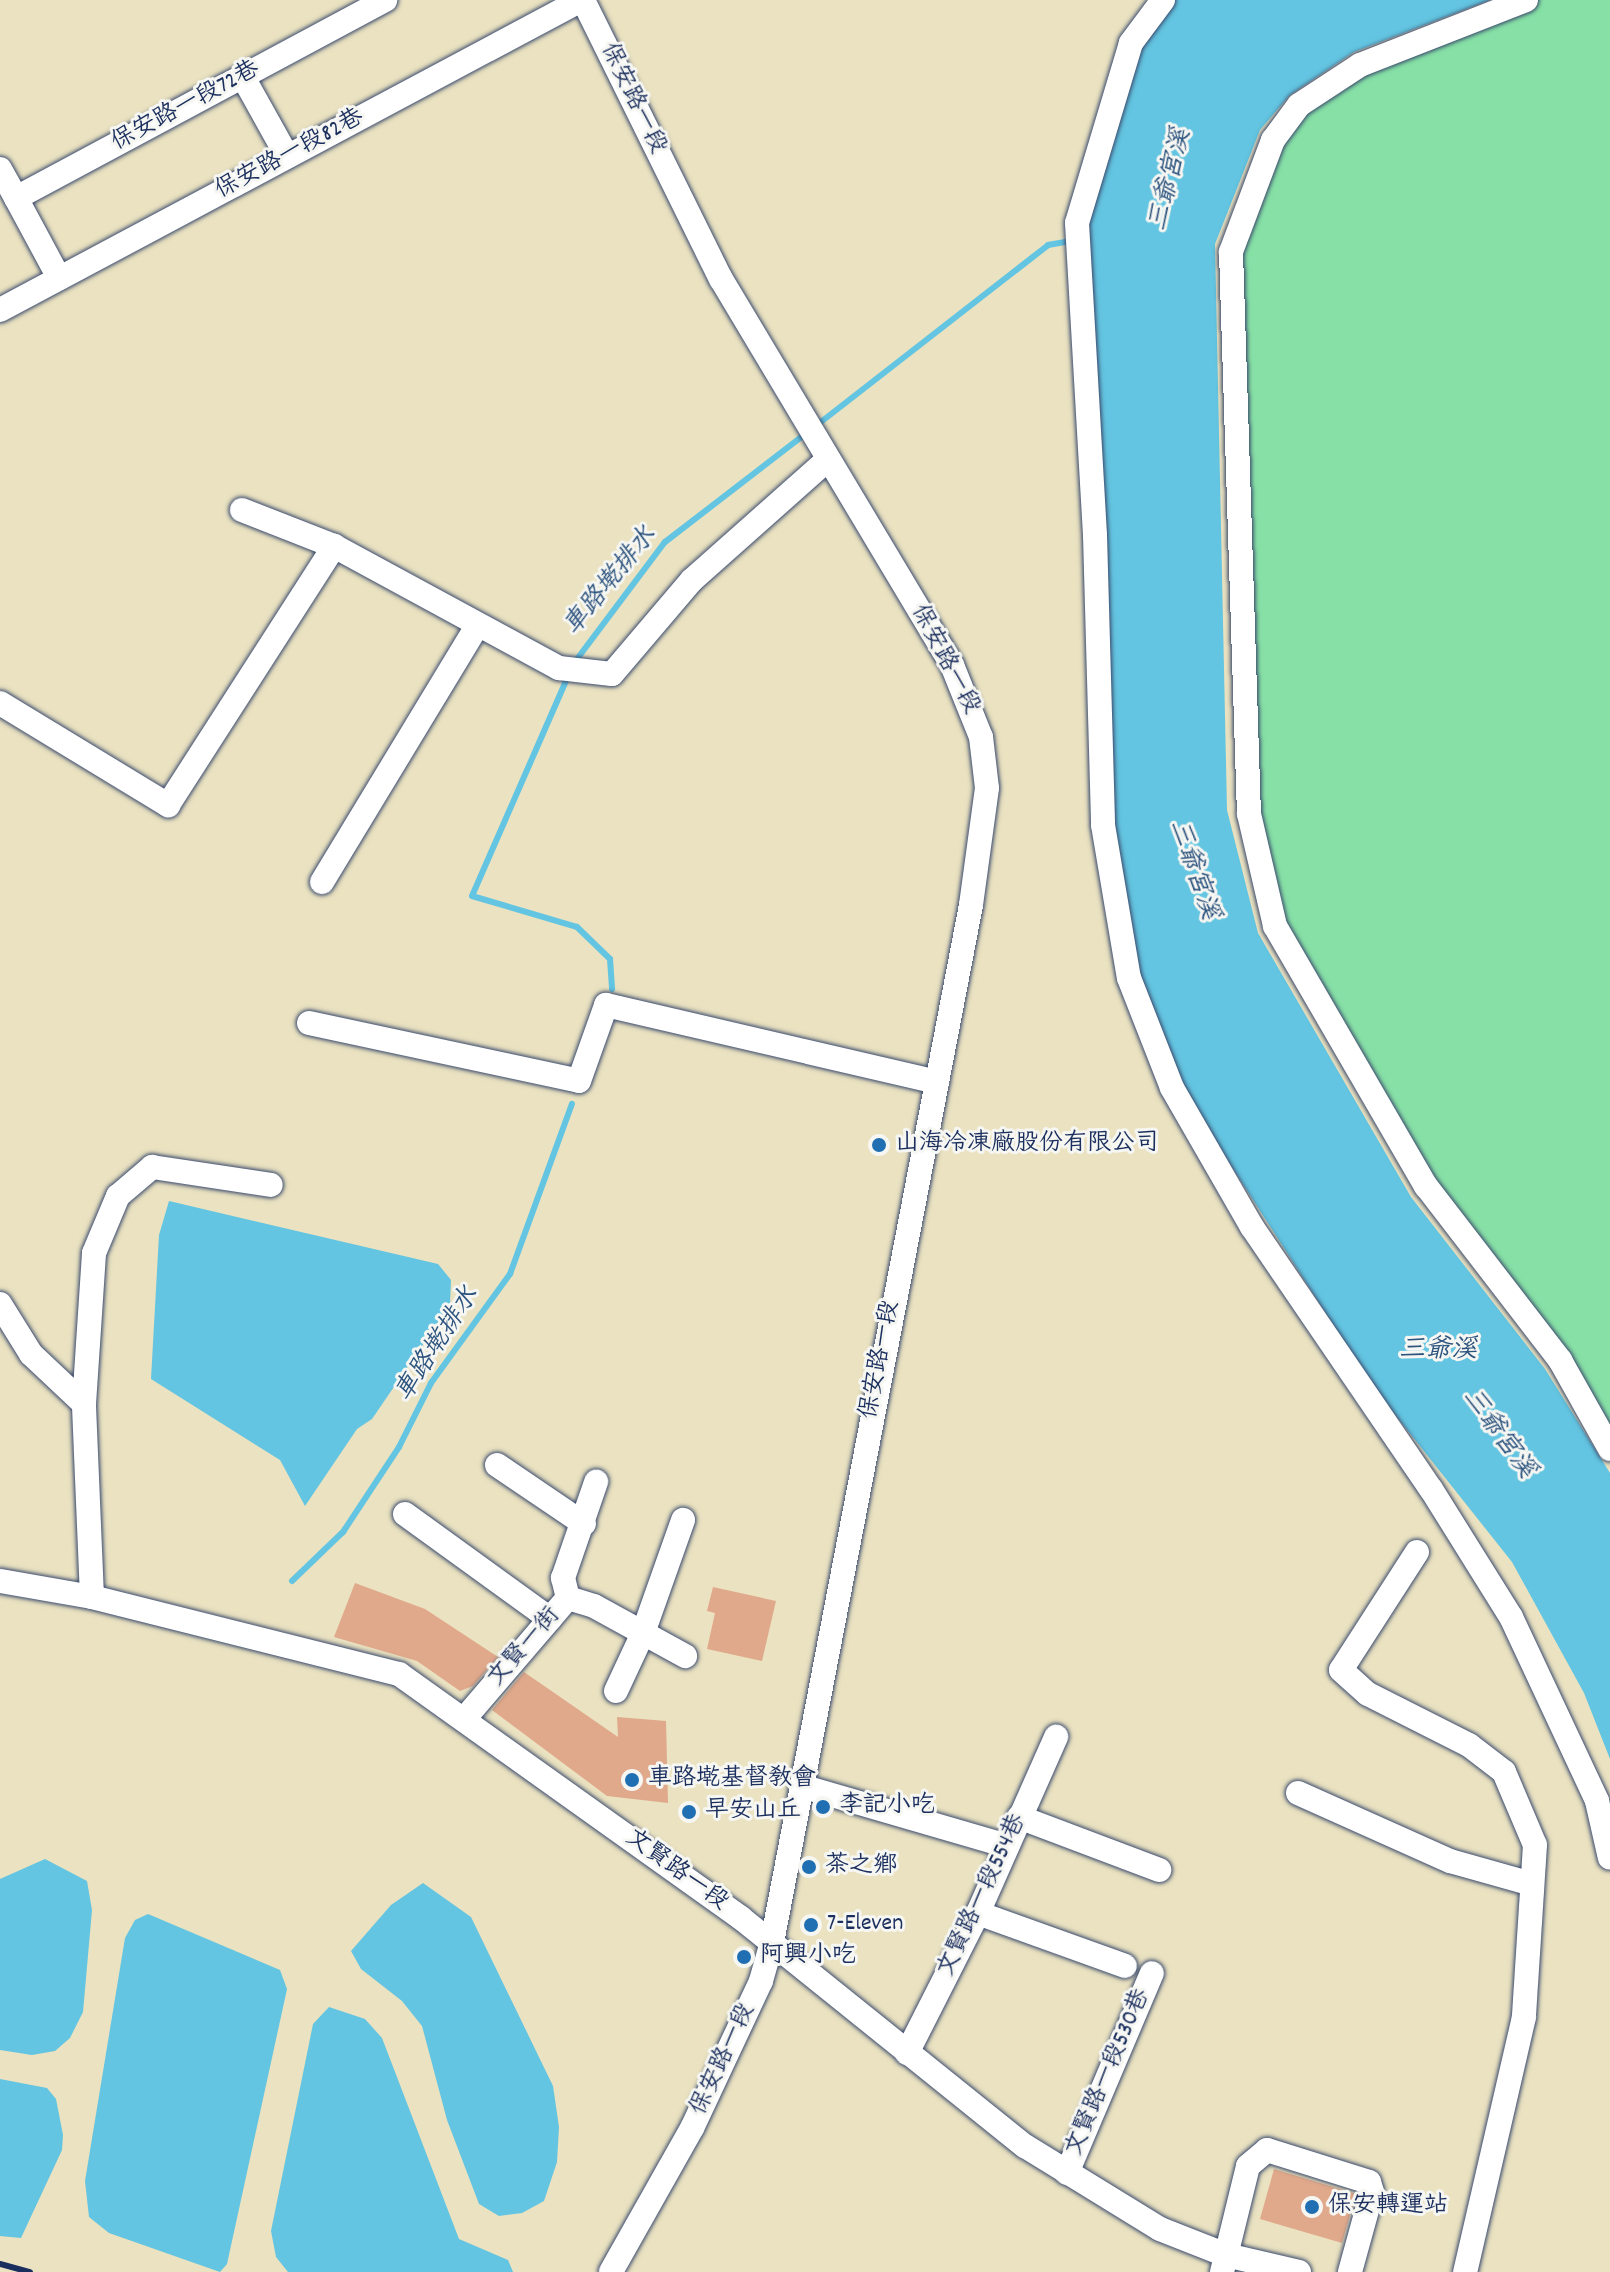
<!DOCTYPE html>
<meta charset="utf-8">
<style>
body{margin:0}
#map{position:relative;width:1610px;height:2272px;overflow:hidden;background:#eae2c0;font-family:Dekko,"LXGW WenKai TC",sans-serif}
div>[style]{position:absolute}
.green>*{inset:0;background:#87e1a6}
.water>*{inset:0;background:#63c5e1}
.stream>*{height:6px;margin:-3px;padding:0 3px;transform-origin:3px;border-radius:3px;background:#63c5e1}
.building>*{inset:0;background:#e1a98b}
.roads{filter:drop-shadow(0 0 2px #3a4a6d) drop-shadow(0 0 2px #3a4a6d)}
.minor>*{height:24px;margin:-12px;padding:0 12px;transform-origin:12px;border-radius:12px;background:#fff}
.rail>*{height:6px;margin:-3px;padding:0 3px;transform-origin:3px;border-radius:3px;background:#1b2f5e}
.dots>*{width:22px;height:22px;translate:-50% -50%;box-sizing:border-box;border:4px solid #f6f6f2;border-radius:50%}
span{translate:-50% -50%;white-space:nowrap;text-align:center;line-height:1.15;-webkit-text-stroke:6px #f6f6f2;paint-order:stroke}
.street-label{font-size:24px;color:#1b2f5e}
.poi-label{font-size:24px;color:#1b2f5e}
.left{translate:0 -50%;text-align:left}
.water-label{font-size:26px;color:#2d547f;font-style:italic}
</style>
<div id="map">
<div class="green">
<div style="clip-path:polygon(1526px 0,1610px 0,1610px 1449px,1426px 1186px,1275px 926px,1249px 814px,1231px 252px,1299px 105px)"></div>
</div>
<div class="water">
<div style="clip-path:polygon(1173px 0,1490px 0,1354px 52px,1290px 95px,1260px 130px,1215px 244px,1227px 810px,1258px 933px,1411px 1197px,1545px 1369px,1610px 1473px,1610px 1759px,1584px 1693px,1512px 1562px,1373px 1387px,1180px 1086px,1140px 975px,1113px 822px,1086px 222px,1140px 47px)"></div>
<div style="clip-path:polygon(169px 1201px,438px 1264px,451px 1280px,450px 1305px,372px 1419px,357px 1429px,305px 1506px,280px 1460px,151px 1379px,159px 1235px)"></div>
<div style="clip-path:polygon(45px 1859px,87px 1881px,92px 1910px,83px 2012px,70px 2038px,55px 2051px,32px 2055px,0 2050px,0 1879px)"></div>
<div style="clip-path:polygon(423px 1883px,471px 1917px,553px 2086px,559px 2127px,557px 2162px,544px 2201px,522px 2213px,499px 2216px,479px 2204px,447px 2120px,422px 2026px,402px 2001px,361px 1969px,351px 1951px,391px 1905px)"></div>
<div style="clip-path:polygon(148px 1914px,280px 1970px,287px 1989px,227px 2264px,220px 2272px,109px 2233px,89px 2217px,85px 2181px,125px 1938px,135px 1920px)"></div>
<div style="clip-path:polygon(329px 2007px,365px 2019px,382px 2038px,459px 2239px,508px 2260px,513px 2272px,288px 2272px,276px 2257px,271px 2231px,313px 2024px)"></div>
<div style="clip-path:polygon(0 2079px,47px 2088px,56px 2099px,63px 2135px,62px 2150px,21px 2238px,0 2236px)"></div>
</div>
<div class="stream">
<div style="left:817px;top:425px;width:293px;rotate:-37.9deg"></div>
<div style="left:1048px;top:245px;width:23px;rotate:-10deg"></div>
<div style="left:574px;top:663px;width:151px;rotate:-53.1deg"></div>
<div style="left:665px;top:542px;width:180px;rotate:-37.6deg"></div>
<div style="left:569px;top:674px;width:242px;rotate:113.6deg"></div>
<div style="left:472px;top:896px;width:109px;rotate:16.4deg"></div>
<div style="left:577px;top:927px;width:46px;rotate:44.1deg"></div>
<div style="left:610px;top:959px;width:30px;rotate:86deg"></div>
<div style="left:292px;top:1581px;width:71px;rotate:-43.9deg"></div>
<div style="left:343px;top:1532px;width:102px;rotate:-56.6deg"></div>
<div style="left:399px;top:1447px;width:72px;rotate:-63.4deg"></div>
<div style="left:431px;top:1383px;width:135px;rotate:-54.1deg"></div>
<div style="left:510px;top:1274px;width:181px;rotate:-70deg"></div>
</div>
<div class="building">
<div style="clip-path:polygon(355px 1583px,425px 1609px,498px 1657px,473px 1686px,460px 1691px,417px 1661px,334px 1637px)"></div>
<div style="clip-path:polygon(713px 1587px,776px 1601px,762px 1661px,707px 1649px,715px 1613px,707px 1611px)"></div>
<div style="clip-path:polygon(524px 1672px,618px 1737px,617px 1717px,666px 1721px,668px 1803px,607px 1796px,492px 1710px)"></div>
<div style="clip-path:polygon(1274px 2169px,1356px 2194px,1342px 2243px,1260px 2219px)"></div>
</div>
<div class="roads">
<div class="minor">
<div style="left:583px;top:0;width:311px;rotate:63.7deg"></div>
<div style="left:721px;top:279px;width:450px;rotate:59.1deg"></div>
<div style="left:952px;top:665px;width:78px;rotate:68.1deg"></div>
<div style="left:981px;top:737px;width:51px;rotate:83.3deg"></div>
<div style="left:987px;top:788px;width:118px;rotate:97.8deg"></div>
<div style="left:971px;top:905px;width:1056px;rotate:100.86deg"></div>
<div style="left:772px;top:1942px;width:41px;rotate:105.8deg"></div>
<div style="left:761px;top:1981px;width:162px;rotate:115.1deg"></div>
<div style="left:692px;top:2128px;width:165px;rotate:119.4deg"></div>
<div style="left:1163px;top:0;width:54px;rotate:126.7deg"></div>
<div style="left:1131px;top:43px;width:188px;rotate:106.7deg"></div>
<div style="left:1077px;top:223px;width:313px;rotate:86.7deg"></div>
<div style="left:1095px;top:535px;width:290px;rotate:88.4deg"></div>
<div style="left:1103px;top:825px;width:155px;rotate:80.4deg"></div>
<div style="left:1129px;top:978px;width:118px;rotate:68.6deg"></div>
<div style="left:1172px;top:1088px;width:160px;rotate:60.1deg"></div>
<div style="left:1252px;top:1227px;width:317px;rotate:55.7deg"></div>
<div style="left:1431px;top:1489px;width:151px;rotate:58deg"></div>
<div style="left:1511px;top:1617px;width:203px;rotate:64.9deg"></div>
<div style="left:1597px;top:1801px;width:58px;rotate:77.2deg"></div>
<div style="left:1526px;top:0;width:178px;rotate:158.6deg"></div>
<div style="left:1360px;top:65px;width:73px;rotate:146.7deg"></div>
<div style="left:1299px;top:105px;width:44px;rotate:126.6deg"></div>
<div style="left:1273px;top:140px;width:120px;rotate:110.6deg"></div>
<div style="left:1231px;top:252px;width:562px;rotate:88.17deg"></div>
<div style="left:1249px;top:814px;width:115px;rotate:76.9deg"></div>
<div style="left:1275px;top:926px;width:301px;rotate:59.9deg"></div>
<div style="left:1426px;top:1186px;width:220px;rotate:52.4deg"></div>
<div style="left:1560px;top:1360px;width:102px;rotate:60.7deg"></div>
<div style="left:243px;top:77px;width:90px;rotate:60.9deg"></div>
<div style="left:0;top:169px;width:33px;rotate:61deg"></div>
<div style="left:16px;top:198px;width:419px;rotate:-28.2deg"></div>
<div style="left:16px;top:198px;width:91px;rotate:61.7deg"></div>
<div style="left:0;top:310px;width:659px;rotate:-28.08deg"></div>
<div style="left:242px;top:510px;width:99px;rotate:21.4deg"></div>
<div style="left:334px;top:546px;width:256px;rotate:28.5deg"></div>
<div style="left:559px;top:668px;width:53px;rotate:6.5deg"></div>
<div style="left:612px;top:674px;width:123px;rotate:-49.6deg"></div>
<div style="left:692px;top:580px;width:181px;rotate:-41.6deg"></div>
<div style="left:0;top:703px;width:197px;rotate:31.3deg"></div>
<div style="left:168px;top:805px;width:308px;rotate:-57.3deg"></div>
<div style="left:322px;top:882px;width:299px;rotate:-58.8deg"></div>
<div style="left:309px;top:1023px;width:276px;rotate:12.1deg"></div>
<div style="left:579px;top:1081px;width:81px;rotate:-70.4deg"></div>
<div style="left:606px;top:1005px;width:340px;rotate:13.1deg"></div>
<div style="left:0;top:1304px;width:59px;rotate:58.2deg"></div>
<div style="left:31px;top:1354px;width:73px;rotate:43.3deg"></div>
<div style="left:497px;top:1465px;width:105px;rotate:34.1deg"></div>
<div style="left:405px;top:1514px;width:179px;rotate:35.9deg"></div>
<div style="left:1417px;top:1552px;width:140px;rotate:122.8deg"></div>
<div style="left:1341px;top:1670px;width:36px;rotate:42deg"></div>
<div style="left:1368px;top:1694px;width:113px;rotate:26.8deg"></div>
<div style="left:1469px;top:1745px;width:44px;rotate:37.6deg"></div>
<div style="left:1504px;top:1772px;width:79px;rotate:67deg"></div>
<div style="left:1535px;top:1845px;width:172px;rotate:93.7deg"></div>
<div style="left:1524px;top:2017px;width:262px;rotate:103deg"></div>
<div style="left:0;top:1581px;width:93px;rotate:9.9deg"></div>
<div style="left:92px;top:1597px;width:317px;rotate:14.1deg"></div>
<div style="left:399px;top:1674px;width:420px;rotate:35.5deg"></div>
<div style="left:741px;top:1918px;width:364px;rotate:38.8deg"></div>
<div style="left:1025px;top:2146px;width:158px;rotate:31.6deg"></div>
<div style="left:1160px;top:2229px;width:71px;rotate:21.5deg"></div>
<div style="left:1226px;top:2255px;width:75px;rotate:13.1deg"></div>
<div style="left:92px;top:1597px;width:193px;rotate:-92.4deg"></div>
<div style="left:84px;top:1404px;width:151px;rotate:-86.2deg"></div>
<div style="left:94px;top:1253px;width:62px;rotate:-67.2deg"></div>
<div style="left:118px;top:1196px;width:45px;rotate:-40.5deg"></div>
<div style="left:152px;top:1167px;width:120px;rotate:8.6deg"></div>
<div style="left:568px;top:1598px;width:27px;rotate:17deg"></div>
<div style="left:594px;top:1606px;width:104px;rotate:28.8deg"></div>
<div style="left:616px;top:1691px;width:64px;rotate:-65deg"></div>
<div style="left:643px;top:1633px;width:120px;rotate:-70.5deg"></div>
<div style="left:465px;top:1718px;width:158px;rotate:-49.4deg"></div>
<div style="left:568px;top:1598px;width:21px;rotate:-104deg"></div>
<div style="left:563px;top:1578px;width:102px;rotate:-71deg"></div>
<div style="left:801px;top:1786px;width:215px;rotate:16.2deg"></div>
<div style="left:1298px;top:1793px;width:167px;rotate:24.1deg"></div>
<div style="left:1450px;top:1861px;width:85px;rotate:15.7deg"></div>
<div style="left:1019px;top:1817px;width:150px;rotate:20.7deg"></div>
<div style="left:978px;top:1913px;width:156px;rotate:19.8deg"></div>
<div style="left:907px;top:2053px;width:157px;rotate:-63.1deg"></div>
<div style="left:978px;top:1913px;width:193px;rotate:-66.1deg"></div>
<div style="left:1067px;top:2173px;width:217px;rotate:-67deg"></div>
<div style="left:1222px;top:2272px;width:109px;rotate:-76.2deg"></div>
<div style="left:1248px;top:2166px;width:25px;rotate:-40deg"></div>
<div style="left:1267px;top:2150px;width:107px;rotate:17.4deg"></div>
<div style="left:1369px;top:2182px;width:10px;rotate:73deg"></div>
<div style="left:1372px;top:2192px;width:83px;rotate:105.4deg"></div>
</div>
</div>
<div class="rail">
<div style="left:0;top:2264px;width:31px;rotate:15deg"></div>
</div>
<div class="dots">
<div style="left:879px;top:1145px;background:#1f6fb2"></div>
<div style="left:632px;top:1780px;background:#1f6fb2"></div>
<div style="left:823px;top:1807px;background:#1f6fb2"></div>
<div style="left:689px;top:1812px;background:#1f6fb2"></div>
<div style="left:809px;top:1867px;background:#1f6fb2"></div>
<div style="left:811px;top:1925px;background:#1f6fb2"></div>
<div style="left:744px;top:1957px;background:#1f6fb2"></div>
<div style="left:1312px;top:2207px;background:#1f6fb2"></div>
</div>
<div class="street-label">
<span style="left:632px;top:99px;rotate:64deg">保安路一段</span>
<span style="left:186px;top:107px;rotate:-28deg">保安路一段72巷</span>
<span style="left:290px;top:155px;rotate:-28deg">保安路一段82巷</span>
<span style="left:944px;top:660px;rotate:62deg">保安路一段</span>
<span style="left:881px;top:1360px;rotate:-79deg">保安路一段</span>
<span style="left:525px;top:1648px;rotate:-49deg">文賢一街</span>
<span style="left:676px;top:1871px;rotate:36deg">文賢路一段</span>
<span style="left:983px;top:1896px;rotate:-65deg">文賢路一段554巷</span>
<span style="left:724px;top:2060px;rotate:-65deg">保安路一段</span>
<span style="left:1109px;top:2073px;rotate:-67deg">文賢路一段530巷</span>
</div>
<div class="poi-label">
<span class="left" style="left:895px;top:1145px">山海冷凍廠股份有限公司</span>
<span class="left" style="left:648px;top:1780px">車路墘基督教會</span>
<span class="left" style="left:839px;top:1807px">李記小吃</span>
<span class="left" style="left:705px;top:1812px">早安山丘</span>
<span class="left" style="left:825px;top:1867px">茶之鄉</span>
<span class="left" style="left:827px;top:1925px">7-Eleven</span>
<span class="left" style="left:760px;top:1957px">阿興小吃</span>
<span class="left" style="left:1328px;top:2207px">保安轉運站</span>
</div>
<div class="water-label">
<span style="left:1171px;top:180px;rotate:-76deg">三爺宮溪</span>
<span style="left:611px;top:582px;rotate:-51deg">車路墘排水</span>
<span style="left:1193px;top:870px;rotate:71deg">三爺宮溪</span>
<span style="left:438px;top:1345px;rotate:-57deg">車路墘排水</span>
<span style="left:1438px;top:1351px">三爺溪</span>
<span style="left:1498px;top:1434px;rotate:54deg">三爺宮溪</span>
</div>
</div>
